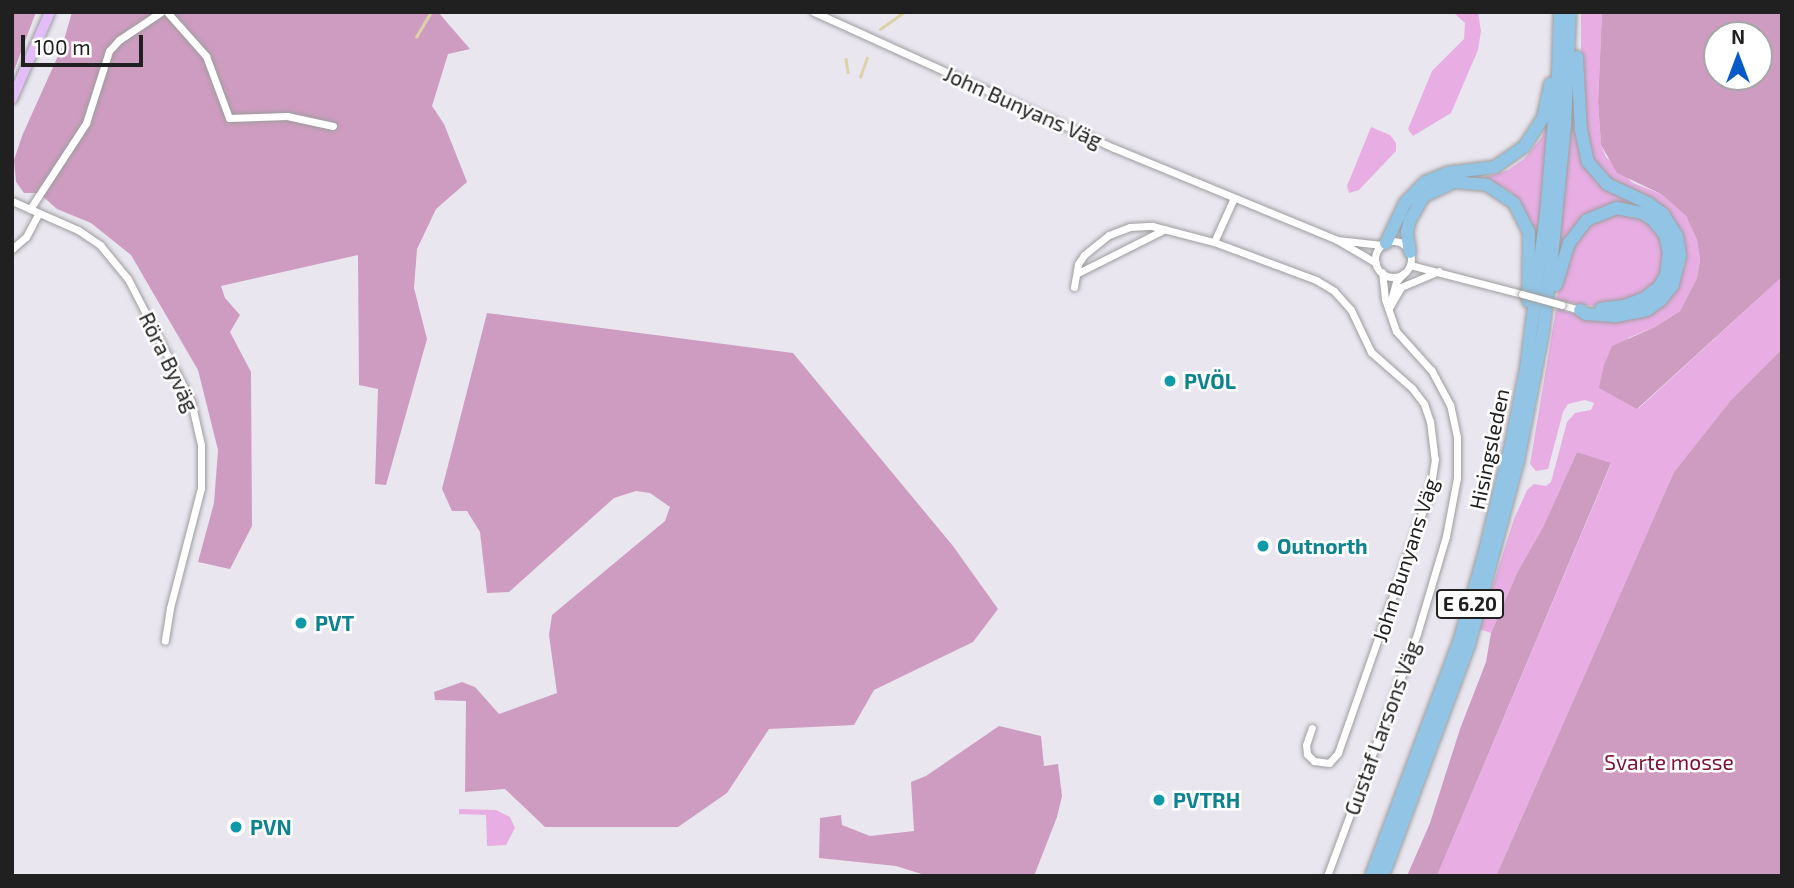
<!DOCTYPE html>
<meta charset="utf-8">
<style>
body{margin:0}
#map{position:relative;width:1794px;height:888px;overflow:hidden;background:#e9e6f0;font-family:"Exo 2",sans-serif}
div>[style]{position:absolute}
.grass>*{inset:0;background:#e8aee4}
.forest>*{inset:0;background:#ce9cc0}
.stream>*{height:2.5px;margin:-1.25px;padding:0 1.25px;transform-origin:1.25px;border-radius:1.25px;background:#dcd2a8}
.roads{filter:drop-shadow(0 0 2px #9d9d9d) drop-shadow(0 0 2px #9d9d9d)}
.street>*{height:7px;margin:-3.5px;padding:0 3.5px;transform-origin:3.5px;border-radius:3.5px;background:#fff}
.street>.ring{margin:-3.5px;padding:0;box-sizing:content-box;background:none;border:7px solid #fff;border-radius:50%}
.secondary>*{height:10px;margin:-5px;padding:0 5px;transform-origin:5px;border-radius:5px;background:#e2bdf8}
.highway>*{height:12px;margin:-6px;padding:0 6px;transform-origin:6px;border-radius:6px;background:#91c4e5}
.bridges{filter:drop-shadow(0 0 2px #9d9d9d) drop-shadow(0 0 2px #9d9d9d)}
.street-bridge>*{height:7px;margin:-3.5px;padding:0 3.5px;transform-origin:3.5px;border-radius:3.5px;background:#fff}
.dots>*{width:19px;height:19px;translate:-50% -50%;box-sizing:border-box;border:4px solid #fff;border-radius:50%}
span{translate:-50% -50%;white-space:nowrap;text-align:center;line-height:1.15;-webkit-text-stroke:5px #fff;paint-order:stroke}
.shield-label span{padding:2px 5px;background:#fff;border:2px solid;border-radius:5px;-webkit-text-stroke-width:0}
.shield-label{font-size:19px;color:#202020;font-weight:700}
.street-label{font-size:21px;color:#202020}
.culture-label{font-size:21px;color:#0d838f;font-weight:700}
.left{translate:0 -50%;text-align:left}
.park-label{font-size:21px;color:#7c0f35}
.frame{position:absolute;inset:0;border:14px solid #202020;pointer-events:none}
.north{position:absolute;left:1703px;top:21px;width:70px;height:70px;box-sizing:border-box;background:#fff;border:2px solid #a6a6a6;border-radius:50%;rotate:0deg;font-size:19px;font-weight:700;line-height:28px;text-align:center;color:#202020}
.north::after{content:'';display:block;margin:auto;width:24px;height:32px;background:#065aca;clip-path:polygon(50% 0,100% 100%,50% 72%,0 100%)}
.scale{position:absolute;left:21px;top:35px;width:122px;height:32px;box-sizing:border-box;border:4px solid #202020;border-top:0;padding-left:9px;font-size:21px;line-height:24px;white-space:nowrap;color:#202020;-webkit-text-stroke:5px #fff;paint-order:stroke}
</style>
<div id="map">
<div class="grass">
<div style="clip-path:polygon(1453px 12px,1478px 12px,1481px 31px,1478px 50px,1451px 113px,1413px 136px,1408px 129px,1432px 71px,1464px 39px,1465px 23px)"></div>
<div style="clip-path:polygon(1581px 12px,1602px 12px,1598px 102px,1601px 145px,1606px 157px,1633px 183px,1661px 194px,1686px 216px,1697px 240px,1700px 259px,1697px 278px,1680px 311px,1655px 327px,1628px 338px,1638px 409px,1782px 277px,1782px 349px,1731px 400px,1674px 472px,1496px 876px,1437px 876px,1611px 464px,1577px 452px,1543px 527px,1517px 573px,1491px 633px,1479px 629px,1514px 519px,1527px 490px,1534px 484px,1546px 486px,1551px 482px,1567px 422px,1575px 413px,1591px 410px,1594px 403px,1585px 400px,1568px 404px,1563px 412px,1548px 469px,1536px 471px,1530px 464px,1556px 309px,1595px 319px,1636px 319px,1650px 314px,1673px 294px,1685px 265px,1685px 251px,1680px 231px,1669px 213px,1604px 175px,1587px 150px,1581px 82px)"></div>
<div style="clip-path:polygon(1573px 95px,1582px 158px,1644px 205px,1640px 208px,1610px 205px,1557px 258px)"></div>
<div style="clip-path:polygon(1549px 116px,1548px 156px,1535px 255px,1524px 208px,1512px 193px,1485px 177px,1508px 170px,1524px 159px,1542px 137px)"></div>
<div style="clip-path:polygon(1371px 127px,1390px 135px,1396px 143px,1396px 151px,1359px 190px,1349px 193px,1347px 186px)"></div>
<div style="clip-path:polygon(1613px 212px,1649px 220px,1662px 236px,1666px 260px,1658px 282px,1640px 296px,1604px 306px,1579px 305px,1556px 299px,1572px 247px,1591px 221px)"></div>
<div style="clip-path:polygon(459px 809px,496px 810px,510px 817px,515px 828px,506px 845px,487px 846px,486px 815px,459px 814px)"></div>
</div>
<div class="forest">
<div style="clip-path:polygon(12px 12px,36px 12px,12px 76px)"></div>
<div style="clip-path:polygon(72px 12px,438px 12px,470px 49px,448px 54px,432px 106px,444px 124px,467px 182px,436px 209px,417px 249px,414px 288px,427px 339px,386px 485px,375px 484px,378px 389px,359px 385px,358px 255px,221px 286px,225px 298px,240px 315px,230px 332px,251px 372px,252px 526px,230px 569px,198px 562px,214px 503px,218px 450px,198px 370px,131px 255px,91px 223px,57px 209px,39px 193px,24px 193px,16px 182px,14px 160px,22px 136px,62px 47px)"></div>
<div style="clip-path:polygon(evenodd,1602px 12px,1782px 12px,1782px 277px,1637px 409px,1599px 388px,1604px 365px,1612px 346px,1655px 327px,1680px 311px,1697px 278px,1700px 259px,1697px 240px,1686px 216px,1661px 194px,1617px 173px,1601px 145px,1598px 102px,1602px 12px,1759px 35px,1759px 77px,1717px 77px,1717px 35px,1759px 35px)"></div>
<div style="clip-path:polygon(487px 313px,793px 353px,953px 546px,998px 609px,973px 642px,874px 690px,854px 725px,769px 729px,727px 793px,678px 827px,545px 827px,505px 789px,465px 792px,466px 701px,435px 700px,434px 692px,462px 682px,475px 687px,499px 714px,557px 693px,549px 635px,552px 615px,665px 521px,670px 507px,650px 493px,636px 491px,614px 498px,509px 592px,487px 593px,480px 532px,467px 511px,452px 511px,442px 489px)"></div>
<div style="clip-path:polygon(1782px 349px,1782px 876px,1496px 876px,1674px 472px,1731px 400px)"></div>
<div style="clip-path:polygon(1577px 452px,1611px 463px,1437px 876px,1407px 876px,1430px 823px,1460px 729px,1486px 662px,1491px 633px,1517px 573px,1543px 527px)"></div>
<div style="clip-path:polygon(999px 726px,1041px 736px,1044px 766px,1058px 764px,1062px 796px,1057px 817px,1034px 876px,928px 876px,896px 866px,819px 858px,820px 818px,841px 815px,842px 825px,870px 836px,914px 831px,911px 782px,926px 776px)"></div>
</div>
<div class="stream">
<div style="left:880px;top:29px;width:29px;rotate:-35deg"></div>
<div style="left:416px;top:37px;width:29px;rotate:-59deg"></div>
<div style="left:846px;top:59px;width:13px;rotate:81deg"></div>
<div style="left:860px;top:77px;width:20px;rotate:-70deg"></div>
</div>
<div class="roads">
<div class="street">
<div style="left:167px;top:12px;width:59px;rotate:48.4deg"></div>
<div style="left:206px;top:56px;width:66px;rotate:69.6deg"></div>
<div style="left:229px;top:118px;width:58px;rotate:-2deg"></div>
<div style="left:287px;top:116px;width:47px;rotate:12.3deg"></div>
<div style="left:814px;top:12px;width:329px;rotate:24.4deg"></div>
<div style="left:1114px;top:148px;width:241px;rotate:22.4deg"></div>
<div style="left:1337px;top:240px;width:45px;rotate:30.5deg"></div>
<div style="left:12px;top:201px;width:72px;rotate:23.7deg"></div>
<div style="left:78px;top:230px;width:27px;rotate:34deg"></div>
<div style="left:100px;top:245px;width:44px;rotate:50.5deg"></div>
<div style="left:128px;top:279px;width:137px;rotate:62.7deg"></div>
<div style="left:191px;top:401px;width:45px;rotate:77.2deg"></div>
<div style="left:201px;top:445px;width:43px;rotate:90deg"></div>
<div style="left:201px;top:488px;width:124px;rotate:104.5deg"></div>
<div style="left:170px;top:608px;width:33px;rotate:99deg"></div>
<div style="left:30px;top:209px;width:103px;rotate:-56.9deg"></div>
<div style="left:86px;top:123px;width:76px;rotate:-72.3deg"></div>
<div style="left:109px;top:51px;width:15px;rotate:-48deg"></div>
<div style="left:119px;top:40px;width:50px;rotate:-33.7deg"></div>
<div style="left:1337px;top:240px;width:45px;rotate:6.3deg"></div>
<div class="ring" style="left:1375px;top:241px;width:29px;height:29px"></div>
<div style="left:1214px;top:242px;width:109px;rotate:20.4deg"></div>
<div style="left:1316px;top:280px;width:21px;rotate:31deg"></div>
<div style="left:1334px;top:291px;width:25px;rotate:48deg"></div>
<div style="left:1351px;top:310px;width:47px;rotate:64.5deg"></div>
<div style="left:1371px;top:352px;width:55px;rotate:41.3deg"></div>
<div style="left:1412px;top:388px;width:20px;rotate:53deg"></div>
<div style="left:1424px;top:404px;width:18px;rotate:71deg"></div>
<div style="left:1430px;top:421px;width:38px;rotate:83deg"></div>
<div style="left:1435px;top:459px;width:31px;rotate:99deg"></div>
<div style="left:1430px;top:490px;width:279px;rotate:109.3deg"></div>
<div style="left:1338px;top:753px;width:13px;rotate:132deg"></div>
<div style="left:1329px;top:763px;width:15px;rotate:-172deg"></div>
<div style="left:1314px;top:761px;width:10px;rotate:-135deg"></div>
<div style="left:1307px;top:754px;width:9px;rotate:-96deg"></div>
<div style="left:1306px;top:745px;width:18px;rotate:-71deg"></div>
<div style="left:12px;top:249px;width:18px;rotate:-41deg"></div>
<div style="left:26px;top:237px;width:27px;rotate:-62deg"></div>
<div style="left:1410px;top:265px;width:116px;rotate:14.5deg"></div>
<div style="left:1078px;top:273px;width:97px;rotate:-26.8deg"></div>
<div style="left:1074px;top:287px;width:23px;rotate:-80deg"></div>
<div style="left:1078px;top:264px;width:11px;rotate:-56deg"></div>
<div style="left:1084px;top:255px;width:32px;rotate:-39deg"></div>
<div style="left:1109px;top:235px;width:22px;rotate:-21deg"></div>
<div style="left:1130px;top:227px;width:22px;rotate:-3deg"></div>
<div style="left:1152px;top:226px;width:64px;rotate:14.5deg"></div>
<div style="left:1214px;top:242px;width:48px;rotate:-65.6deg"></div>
<div style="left:1390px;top:304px;width:23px;rotate:-75deg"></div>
<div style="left:1396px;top:282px;width:11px;rotate:-49deg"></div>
<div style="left:1562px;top:305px;width:19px;rotate:16deg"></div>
<div style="left:1389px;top:308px;width:24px;rotate:-60deg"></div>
<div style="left:1401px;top:287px;width:41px;rotate:-22.8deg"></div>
<div style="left:1327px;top:876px;width:258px;rotate:-69.6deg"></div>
<div style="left:1417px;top:634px;width:102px;rotate:-73.5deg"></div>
<div style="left:1446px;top:536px;width:59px;rotate:-79.3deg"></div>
<div style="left:1457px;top:478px;width:41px;rotate:-90deg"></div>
<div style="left:1457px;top:437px;width:33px;rotate:-102deg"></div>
<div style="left:1450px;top:405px;width:40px;rotate:-118deg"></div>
<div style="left:1431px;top:370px;width:52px;rotate:-131.9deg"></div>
<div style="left:1396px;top:331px;width:34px;rotate:-109deg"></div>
<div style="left:1385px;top:299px;width:27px;rotate:-96deg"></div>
</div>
<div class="secondary">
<div style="left:12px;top:99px;width:95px;rotate:-66.4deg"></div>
</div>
<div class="highway">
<div style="left:1577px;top:57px;width:73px;rotate:86.9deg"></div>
<div style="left:1581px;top:130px;width:33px;rotate:78deg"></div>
<div style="left:1588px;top:162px;width:29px;rotate:49deg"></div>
<div style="left:1607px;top:184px;width:45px;rotate:24.9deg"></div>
<div style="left:1648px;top:203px;width:19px;rotate:36deg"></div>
<div style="left:1663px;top:214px;width:26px;rotate:58deg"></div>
<div style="left:1677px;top:236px;width:20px;rotate:81deg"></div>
<div style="left:1680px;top:256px;width:30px;rotate:104deg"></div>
<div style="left:1673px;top:285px;width:19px;rotate:129deg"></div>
<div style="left:1661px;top:300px;width:17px;rotate:144deg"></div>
<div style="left:1647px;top:310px;width:33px;rotate:169deg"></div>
<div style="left:1615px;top:316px;width:29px;rotate:-176deg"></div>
<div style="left:1586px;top:314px;width:7px;rotate:-146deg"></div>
<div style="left:1386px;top:243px;width:44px;rotate:-64.6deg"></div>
<div style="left:1405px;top:203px;width:29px;rotate:-46deg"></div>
<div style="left:1425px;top:182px;width:24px;rotate:-22deg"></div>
<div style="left:1447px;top:173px;width:48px;rotate:-7.1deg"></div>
<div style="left:1495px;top:167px;width:35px;rotate:-35deg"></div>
<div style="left:1524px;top:147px;width:35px;rotate:-57deg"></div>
<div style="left:1543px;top:118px;width:35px;rotate:-78deg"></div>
<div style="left:1410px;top:252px;width:20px;rotate:-99deg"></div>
<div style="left:1407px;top:232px;width:12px;rotate:-76deg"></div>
<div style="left:1410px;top:220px;width:28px;rotate:-60deg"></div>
<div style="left:1424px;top:196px;width:33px;rotate:-25deg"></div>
<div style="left:1454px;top:182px;width:33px;rotate:5deg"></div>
<div style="left:1487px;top:185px;width:32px;rotate:34deg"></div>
<div style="left:1514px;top:203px;width:33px;rotate:63deg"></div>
<div style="left:1529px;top:232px;width:69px;rotate:90.8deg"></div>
<div style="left:1556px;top:285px;width:44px;rotate:-72.8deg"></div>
<div style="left:1569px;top:243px;width:29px;rotate:-52deg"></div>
<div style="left:1587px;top:220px;width:31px;rotate:-22deg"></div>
<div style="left:1616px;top:208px;width:26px;rotate:11deg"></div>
<div style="left:1642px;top:213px;width:13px;rotate:32deg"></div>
<div style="left:1653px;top:220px;width:19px;rotate:51deg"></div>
<div style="left:1665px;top:235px;width:17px;rotate:77deg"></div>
<div style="left:1669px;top:252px;width:23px;rotate:97deg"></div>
<div style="left:1666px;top:275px;width:14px;rotate:120deg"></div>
<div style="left:1659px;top:287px;width:18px;rotate:142deg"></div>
<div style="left:1645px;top:298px;width:22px;rotate:159deg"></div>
<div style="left:1624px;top:306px;width:23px;rotate:173deg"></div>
<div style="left:1371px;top:876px;width:250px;rotate:-69.4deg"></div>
<div style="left:1459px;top:642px;width:91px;rotate:-74deg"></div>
<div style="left:1484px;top:555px;width:118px;rotate:-76.3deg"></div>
<div style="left:1512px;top:440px;width:73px;rotate:-79deg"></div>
<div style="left:1526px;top:368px;width:154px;rotate:-82.6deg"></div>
<div style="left:1546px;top:215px;width:144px;rotate:-85.2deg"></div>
<div style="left:1558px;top:71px;width:59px;rotate:-88.1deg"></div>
<div style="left:1383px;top:876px;width:246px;rotate:-69.6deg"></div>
<div style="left:1469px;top:645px;width:190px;rotate:-75.1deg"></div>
<div style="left:1518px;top:461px;width:131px;rotate:-79deg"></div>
<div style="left:1543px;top:332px;width:76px;rotate:-83.2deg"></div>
<div style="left:1552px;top:257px;width:133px;rotate:-84.4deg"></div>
<div style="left:1565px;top:125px;width:113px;rotate:-87.5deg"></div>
</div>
</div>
<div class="bridges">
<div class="street-bridge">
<div style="left:1522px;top:294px;width:41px;rotate:15.4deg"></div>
</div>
</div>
<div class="dots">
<div style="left:1170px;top:381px;background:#0f9aa8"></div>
<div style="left:1263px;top:546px;background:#0f9aa8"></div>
<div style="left:301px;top:623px;background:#0f9aa8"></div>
<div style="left:1159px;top:800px;background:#0f9aa8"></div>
<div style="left:236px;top:827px;background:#0f9aa8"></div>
</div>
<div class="shield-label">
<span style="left:1470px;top:604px">E 6.20</span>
</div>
<div class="street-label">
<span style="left:1023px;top:107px;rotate:24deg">John Bunyans Väg</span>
<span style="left:169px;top:362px;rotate:64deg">Röra Byväg</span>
<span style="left:1489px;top:449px;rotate:-78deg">Hisingsleden</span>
<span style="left:1405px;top:560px;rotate:-72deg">John Bunyans Väg</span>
<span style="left:1382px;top:728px;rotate:-70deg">Gustaf Larsons Väg</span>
</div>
<div class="culture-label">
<span class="left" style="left:1184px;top:381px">PVÖL</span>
<span class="left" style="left:1277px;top:546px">Outnorth</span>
<span class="left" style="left:315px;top:623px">PVT</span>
<span class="left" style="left:1173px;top:800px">PVTRH</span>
<span class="left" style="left:250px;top:827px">PVN</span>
</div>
<div class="park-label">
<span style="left:1669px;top:762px">Svarte mosse</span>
</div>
<div class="frame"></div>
<div class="north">N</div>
<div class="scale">100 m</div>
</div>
